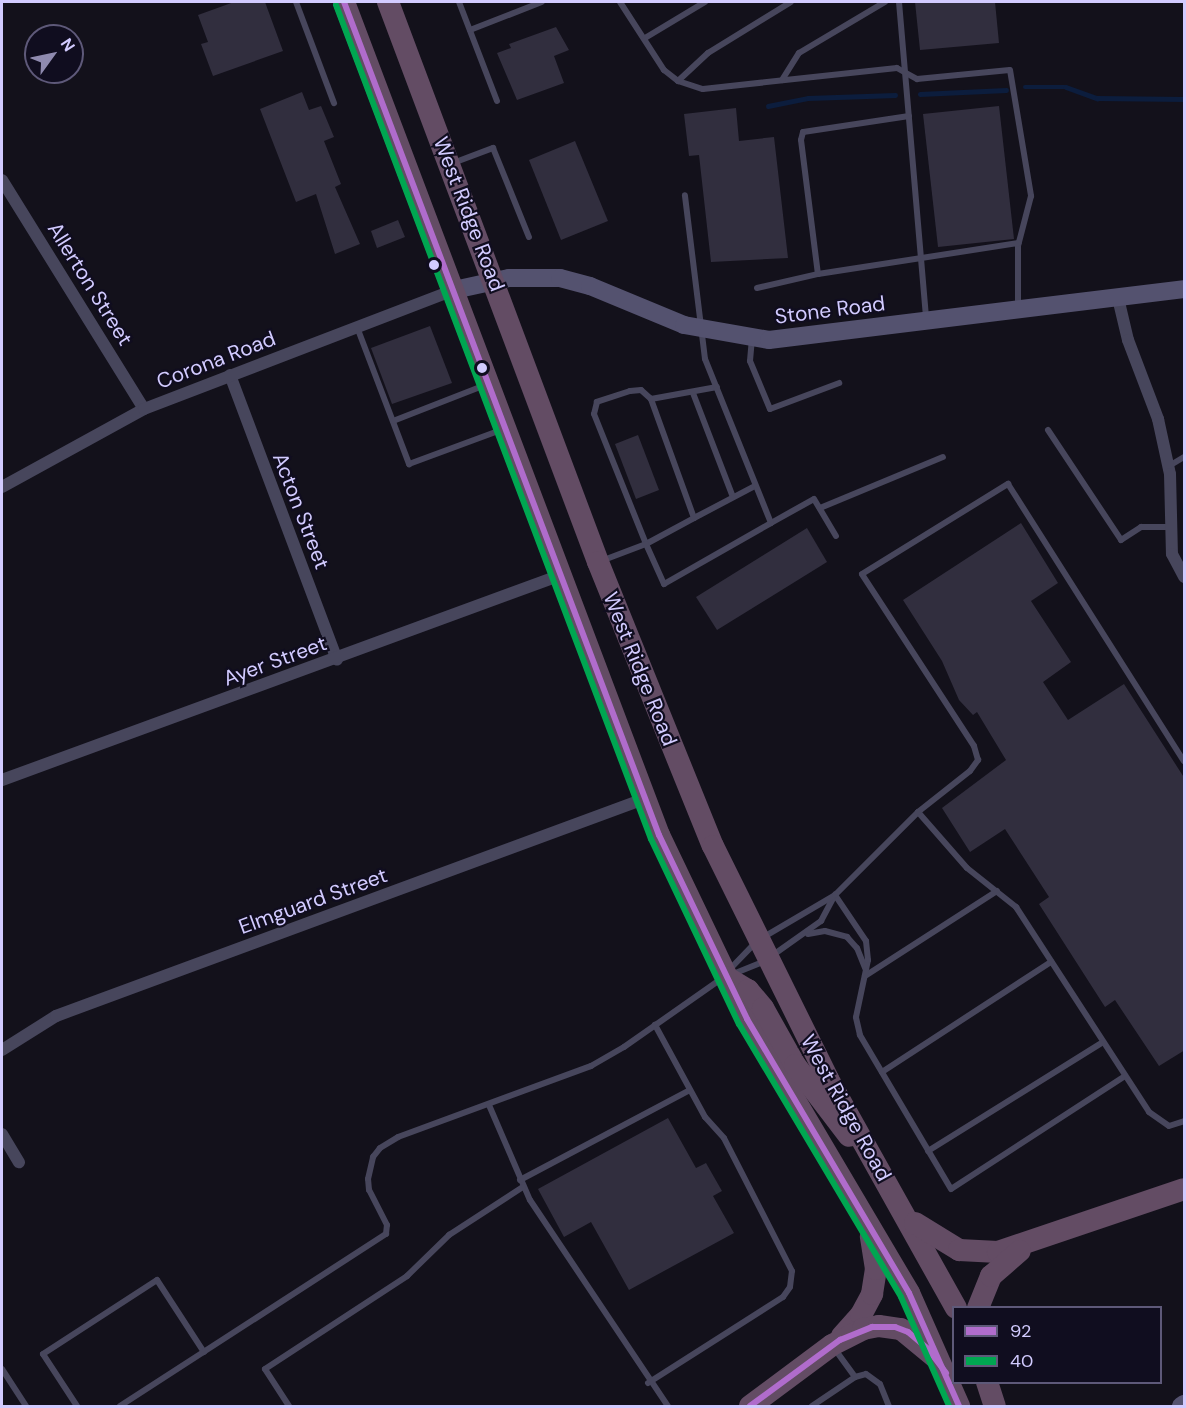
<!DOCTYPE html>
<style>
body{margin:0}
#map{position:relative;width:1186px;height:1408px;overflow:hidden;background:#13111b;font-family:"DM Sans",sans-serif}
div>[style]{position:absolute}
.stream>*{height:4.5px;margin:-2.25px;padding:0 2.25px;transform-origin:2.25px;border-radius:2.25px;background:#0c1d3d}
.building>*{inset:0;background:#312e3e}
.lane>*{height:6px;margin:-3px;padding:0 3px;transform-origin:3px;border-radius:3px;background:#47465c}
.street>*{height:12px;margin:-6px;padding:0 6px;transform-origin:6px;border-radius:6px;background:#47465c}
.secondary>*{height:18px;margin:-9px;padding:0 9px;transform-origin:9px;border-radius:9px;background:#54526f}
.highway>*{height:22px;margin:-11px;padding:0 11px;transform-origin:11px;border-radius:11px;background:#634c64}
.bus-1>*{height:6px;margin:-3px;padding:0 3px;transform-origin:3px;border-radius:3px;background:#b06ccc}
.bus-2>*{height:6px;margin:-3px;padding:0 3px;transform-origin:3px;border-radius:3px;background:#00a651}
.dots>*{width:16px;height:16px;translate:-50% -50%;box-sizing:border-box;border:3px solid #100d1f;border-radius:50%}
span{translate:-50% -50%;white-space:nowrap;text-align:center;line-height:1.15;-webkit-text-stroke:4.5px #100d1f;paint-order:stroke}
.street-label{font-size:21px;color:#d2cbff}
.frame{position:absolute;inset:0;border:3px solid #d2cbff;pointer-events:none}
.legend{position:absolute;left:952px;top:1306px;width:210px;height:78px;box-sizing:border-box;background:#100d1f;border:2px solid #5e5979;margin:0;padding:8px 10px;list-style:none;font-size:18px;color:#d2cbff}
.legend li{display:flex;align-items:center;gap:12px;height:30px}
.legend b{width:30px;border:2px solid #5e5979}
.north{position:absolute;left:24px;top:24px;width:60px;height:60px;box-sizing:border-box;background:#100d1f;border:2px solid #5e5979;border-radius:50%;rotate:57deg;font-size:16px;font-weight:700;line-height:24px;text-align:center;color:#d2cbff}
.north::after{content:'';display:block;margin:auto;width:21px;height:27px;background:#8f8aaf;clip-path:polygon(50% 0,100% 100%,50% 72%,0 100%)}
</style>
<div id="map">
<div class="stream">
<div style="left:1025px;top:87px;width:41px"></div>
<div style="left:1066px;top:87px;width:33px;rotate:20deg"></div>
<div style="left:1097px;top:98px;width:87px;rotate:0.7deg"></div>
<div style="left:920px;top:94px;width:86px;rotate:-2.7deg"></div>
<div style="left:768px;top:106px;width:41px;rotate:-11.3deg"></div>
<div style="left:808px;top:98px;width:87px;rotate:-2deg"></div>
</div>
<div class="building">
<div style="clip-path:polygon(234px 2px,265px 2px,283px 51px,213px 76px,201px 44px,208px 42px,198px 15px)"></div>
<div style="clip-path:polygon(915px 2px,995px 2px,999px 43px,920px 50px)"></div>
<div style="clip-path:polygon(556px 27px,569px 50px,554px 56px,564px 83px,517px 100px,497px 53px,511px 48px,509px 44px)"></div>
<div style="clip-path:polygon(302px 92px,309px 110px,321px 106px,334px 137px,324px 141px,341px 184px,335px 187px,360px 244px,335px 254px,316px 194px,296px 202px,260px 109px)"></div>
<div style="clip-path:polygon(999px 106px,1014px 239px,938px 247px,923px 114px)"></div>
<div style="clip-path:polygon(736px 108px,739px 141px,774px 137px,788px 258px,711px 262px,699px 155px,689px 156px,684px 114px)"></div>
<div style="clip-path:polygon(575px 141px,608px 221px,561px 240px,529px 160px)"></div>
<div style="clip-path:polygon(398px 220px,405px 237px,377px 248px,371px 231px)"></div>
<div style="clip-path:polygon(430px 326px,452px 383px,392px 404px,371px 348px)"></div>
<div style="clip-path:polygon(638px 435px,659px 490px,636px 499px,615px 444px)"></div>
<div style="clip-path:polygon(1021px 523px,1058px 583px,1031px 601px,1071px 662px,1043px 682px,1068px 720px,1124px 684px,1185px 779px,1185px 1050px,1159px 1066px,1115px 1000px,1105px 1007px,1039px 904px,1049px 897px,1005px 829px,970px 852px,942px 808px,1006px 760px,977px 712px,973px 715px,959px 700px,942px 661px,903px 600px)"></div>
<div style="clip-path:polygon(807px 528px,827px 562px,717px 630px,696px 597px)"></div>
<div style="clip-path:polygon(668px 1118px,696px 1168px,706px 1163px,722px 1191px,713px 1196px,734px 1233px,629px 1290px,591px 1222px,564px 1237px,538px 1189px)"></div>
</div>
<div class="lane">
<div style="left:296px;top:2px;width:108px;rotate:69.4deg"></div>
<div style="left:459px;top:2px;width:106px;rotate:69deg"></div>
<div style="left:620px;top:2px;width:81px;rotate:57.1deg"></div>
<div style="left:664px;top:70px;width:18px;rotate:38deg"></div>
<div style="left:678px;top:81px;width:26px;rotate:18deg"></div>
<div style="left:703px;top:89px;width:195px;rotate:-6.2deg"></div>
<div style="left:897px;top:68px;width:23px;rotate:29deg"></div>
<div style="left:917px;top:79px;width:93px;rotate:-5.5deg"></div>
<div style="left:1010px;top:70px;width:128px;rotate:80.5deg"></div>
<div style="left:1031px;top:196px;width:52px;rotate:104.6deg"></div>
<div style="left:1018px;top:246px;width:61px;rotate:90deg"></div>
<div style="left:899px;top:2px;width:317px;rotate:85.1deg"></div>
<div style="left:470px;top:30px;width:77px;rotate:-21.3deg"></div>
<div style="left:645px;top:38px;width:70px;rotate:-31deg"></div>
<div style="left:782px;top:80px;width:32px;rotate:-58deg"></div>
<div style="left:799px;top:53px;width:100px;rotate:-30.7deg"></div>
<div style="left:678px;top:81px;width:41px;rotate:-43deg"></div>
<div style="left:708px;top:53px;width:97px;rotate:-31.6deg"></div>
<div style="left:909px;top:116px;width:107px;rotate:171.4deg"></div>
<div style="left:803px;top:132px;width:8px;rotate:104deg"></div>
<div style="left:801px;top:140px;width:135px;rotate:82.8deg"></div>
<div style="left:818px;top:274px;width:203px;rotate:-8.8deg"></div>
<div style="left:453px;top:163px;width:43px;rotate:-20.6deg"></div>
<div style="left:493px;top:148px;width:96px;rotate:68deg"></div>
<div style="left:757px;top:288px;width:63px;rotate:-12.9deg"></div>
<div style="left:357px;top:327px;width:147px;rotate:69.2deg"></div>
<div style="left:409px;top:464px;width:98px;rotate:-20.3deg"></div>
<div style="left:752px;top:338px;width:23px;rotate:95deg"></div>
<div style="left:750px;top:361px;width:52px;rotate:67.4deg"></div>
<div style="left:770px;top:409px;width:74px;rotate:-20.6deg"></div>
<div style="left:693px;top:393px;width:111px;rotate:69deg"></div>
<div style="left:651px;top:399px;width:13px;rotate:-138deg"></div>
<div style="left:641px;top:390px;width:11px;rotate:175deg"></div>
<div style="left:630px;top:391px;width:35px;rotate:162deg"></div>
<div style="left:597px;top:402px;width:12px;rotate:104deg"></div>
<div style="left:594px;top:414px;width:140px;rotate:68.2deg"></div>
<div style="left:646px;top:544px;width:55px;rotate:-28.4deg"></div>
<div style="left:694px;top:518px;width:127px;rotate:-109.9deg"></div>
<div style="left:651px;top:399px;width:67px;rotate:-10.3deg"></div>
<div style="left:393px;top:421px;width:97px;rotate:-21.3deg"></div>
<div style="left:1048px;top:430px;width:132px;rotate:56.4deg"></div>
<div style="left:1121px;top:540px;width:24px;rotate:-33deg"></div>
<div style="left:1141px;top:527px;width:30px"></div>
<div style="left:1169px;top:466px;width:17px;rotate:-31deg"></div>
<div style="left:820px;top:508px;width:133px;rotate:-22.5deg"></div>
<div style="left:694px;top:518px;width:69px;rotate:-27.7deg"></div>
<div style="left:771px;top:523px;width:49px;rotate:-29.2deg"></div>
<div style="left:814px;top:499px;width:43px;rotate:59.3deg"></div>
<div style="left:601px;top:561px;width:48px;rotate:-20.7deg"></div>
<div style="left:646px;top:544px;width:44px;rotate:65.8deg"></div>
<div style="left:664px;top:584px;width:123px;rotate:-29.7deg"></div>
<div style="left:771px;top:523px;width:177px;rotate:-111.9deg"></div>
<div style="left:705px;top:359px;width:165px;rotate:-97deg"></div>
<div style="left:918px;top:812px;width:74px;rotate:48.8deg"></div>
<div style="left:967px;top:868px;width:63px;rotate:38.5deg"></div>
<div style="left:1016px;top:907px;width:244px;rotate:57deg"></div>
<div style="left:1149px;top:1112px;width:24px;rotate:35deg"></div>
<div style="left:1169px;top:1126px;width:16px;rotate:-18deg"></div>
<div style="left:808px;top:934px;width:17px;rotate:-10deg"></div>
<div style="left:825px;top:931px;width:23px;rotate:15deg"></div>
<div style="left:847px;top:937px;width:15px;rotate:48deg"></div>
<div style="left:857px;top:948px;width:22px;rotate:68deg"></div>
<div style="left:773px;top:955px;width:59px;rotate:-35.3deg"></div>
<div style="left:821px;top:921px;width:30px;rotate:-62deg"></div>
<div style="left:730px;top:969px;width:39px;rotate:-46deg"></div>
<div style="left:757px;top:941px;width:91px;rotate:-30.5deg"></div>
<div style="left:733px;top:974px;width:35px;rotate:-22deg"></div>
<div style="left:865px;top:976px;width:157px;rotate:-32.8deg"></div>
<div style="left:882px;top:1072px;width:202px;rotate:-33.1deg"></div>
<div style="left:1125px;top:1076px;width:207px;rotate:147deg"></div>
<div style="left:951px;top:1189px;width:179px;rotate:-120.6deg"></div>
<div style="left:860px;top:1035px;width:18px;rotate:-103deg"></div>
<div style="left:856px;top:1017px;width:58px;rotate:-78.1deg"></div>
<div style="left:868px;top:960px;width:19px;rotate:-96deg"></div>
<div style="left:866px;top:941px;width:55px;rotate:-124deg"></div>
<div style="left:835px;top:895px;width:117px;rotate:-45deg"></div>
<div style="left:918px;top:812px;width:66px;rotate:-38.3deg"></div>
<div style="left:970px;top:771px;width:14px;rotate:-54deg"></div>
<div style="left:978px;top:760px;width:15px;rotate:-106deg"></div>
<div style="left:974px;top:746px;width:205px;rotate:-123.1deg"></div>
<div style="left:862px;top:574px;width:172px;rotate:-31.7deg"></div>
<div style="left:1008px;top:484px;width:328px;rotate:57.6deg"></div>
<div style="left:489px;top:1105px;width:103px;rotate:66.7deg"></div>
<div style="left:530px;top:1200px;width:248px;rotate:56.2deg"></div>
<div style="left:928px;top:1151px;width:206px;rotate:-31.9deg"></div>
<div style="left:520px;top:1180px;width:192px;rotate:-27.9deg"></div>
<div style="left:834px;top:1348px;width:36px;rotate:54deg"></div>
<div style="left:2px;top:1369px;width:44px;rotate:57deg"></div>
<div style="left:648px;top:1383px;width:160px;rotate:-32.5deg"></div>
<div style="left:783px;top:1297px;width:12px;rotate:-55deg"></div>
<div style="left:790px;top:1287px;width:16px;rotate:-83deg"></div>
<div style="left:792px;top:1271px;width:149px;rotate:-117.1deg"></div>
<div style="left:724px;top:1138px;width:28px;rotate:-132deg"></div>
<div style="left:705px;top:1117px;width:105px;rotate:-118.5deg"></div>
<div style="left:77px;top:1406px;width:62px;rotate:-123.2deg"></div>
<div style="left:43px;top:1354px;width:136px;rotate:-33deg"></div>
<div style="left:157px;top:1280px;width:86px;rotate:56.9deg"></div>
<div style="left:120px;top:1406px;width:317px;rotate:-32.9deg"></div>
<div style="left:386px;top:1234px;width:9px;rotate:-84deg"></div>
<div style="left:387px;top:1225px;width:39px;rotate:-117deg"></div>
<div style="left:369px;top:1190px;width:11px;rotate:-95deg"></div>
<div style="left:368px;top:1179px;width:23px;rotate:-77deg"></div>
<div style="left:373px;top:1157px;width:11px;rotate:-52deg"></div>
<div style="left:380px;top:1148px;width:21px;rotate:-31deg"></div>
<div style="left:398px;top:1137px;width:206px;rotate:-20.2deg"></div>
<div style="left:591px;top:1066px;width:38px;rotate:-30deg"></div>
<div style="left:624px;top:1047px;width:118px;rotate:-35deg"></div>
<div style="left:289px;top:1406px;width:44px;rotate:-123deg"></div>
<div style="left:265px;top:1369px;width:170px;rotate:-33.2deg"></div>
<div style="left:407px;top:1276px;width:59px;rotate:-44.3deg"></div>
<div style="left:449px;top:1235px;width:88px;rotate:-33deg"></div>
<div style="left:812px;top:1406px;width:52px;rotate:-34deg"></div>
<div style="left:855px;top:1377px;width:11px;rotate:-15deg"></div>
<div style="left:866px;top:1374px;width:17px;rotate:36deg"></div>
<div style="left:880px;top:1384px;width:24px;rotate:68deg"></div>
</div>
<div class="street">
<div style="left:2px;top:180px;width:269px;rotate:58.2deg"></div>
<div style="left:1118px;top:298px;width:43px;rotate:76.6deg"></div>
<div style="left:1128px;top:340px;width:85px;rotate:69.2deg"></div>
<div style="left:1158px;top:419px;width:56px;rotate:77.7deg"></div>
<div style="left:1170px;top:474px;width:80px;rotate:88.6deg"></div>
<div style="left:1172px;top:554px;width:26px;rotate:62deg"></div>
<div style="left:230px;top:375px;width:304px;rotate:69.4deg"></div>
<div style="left:2px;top:487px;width:162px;rotate:-28.8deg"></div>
<div style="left:144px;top:409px;width:332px;rotate:-21deg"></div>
<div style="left:2px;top:780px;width:595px;rotate:-20.14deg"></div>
<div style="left:2px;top:1050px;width:64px;rotate:-32.2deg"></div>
<div style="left:56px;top:1016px;width:627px;rotate:-20.26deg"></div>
<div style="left:2px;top:1134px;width:33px;rotate:59deg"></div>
</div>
<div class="secondary">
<div style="left:454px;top:290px;width:56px;rotate:-12.3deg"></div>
<div style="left:509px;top:278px;width:51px"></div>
<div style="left:560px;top:278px;width:31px;rotate:15deg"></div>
<div style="left:590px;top:286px;width:102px;rotate:22.5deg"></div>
<div style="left:684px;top:325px;width:86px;rotate:10deg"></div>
<div style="left:769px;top:340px;width:418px;rotate:-7deg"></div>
<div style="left:1181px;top:1406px;width:4px;rotate:-34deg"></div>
</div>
<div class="highway">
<div style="left:344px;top:2px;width:891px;rotate:69.29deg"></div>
<div style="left:659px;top:835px;width:204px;rotate:64.4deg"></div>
<div style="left:747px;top:1019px;width:318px;rotate:59.4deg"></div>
<div style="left:909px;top:1293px;width:124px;rotate:66.1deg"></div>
<div style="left:388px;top:2px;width:598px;rotate:69.44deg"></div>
<div style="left:598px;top:562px;width:306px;rotate:68deg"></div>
<div style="left:713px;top:846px;width:260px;rotate:63.7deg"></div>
<div style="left:828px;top:1079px;width:262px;rotate:60.8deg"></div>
<div style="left:726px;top:977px;width:26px;rotate:31deg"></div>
<div style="left:748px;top:990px;width:23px;rotate:50deg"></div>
<div style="left:763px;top:1008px;width:65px;rotate:60.7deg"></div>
<div style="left:795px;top:1065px;width:89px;rotate:52.7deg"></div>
<div style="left:915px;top:1223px;width:52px;rotate:31.5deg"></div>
<div style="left:959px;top:1250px;width:39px;rotate:3deg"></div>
<div style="left:998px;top:1252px;width:196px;rotate:-18.7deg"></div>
<div style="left:978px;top:1308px;width:35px;rotate:-68deg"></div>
<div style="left:991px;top:1276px;width:38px;rotate:-41deg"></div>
<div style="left:842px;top:1336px;width:28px;rotate:-48deg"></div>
<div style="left:861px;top:1315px;width:24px;rotate:-62deg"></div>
<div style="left:872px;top:1294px;width:25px;rotate:-81deg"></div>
<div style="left:876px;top:1269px;width:33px;rotate:-99deg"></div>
<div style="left:987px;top:1382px;width:25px;rotate:72deg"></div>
<div style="left:750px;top:1406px;width:102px;rotate:-36.6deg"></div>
<div style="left:832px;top:1345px;width:35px;rotate:-27deg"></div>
<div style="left:863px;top:1329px;width:16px;rotate:-11deg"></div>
<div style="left:879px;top:1326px;width:22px;rotate:8deg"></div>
<div style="left:901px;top:1329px;width:44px;rotate:39.5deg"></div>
</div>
<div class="bus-1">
<div style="left:344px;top:2px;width:891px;rotate:69.29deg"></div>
<div style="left:659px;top:835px;width:204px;rotate:64.4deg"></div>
<div style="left:747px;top:1019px;width:318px;rotate:59.4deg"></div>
<div style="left:909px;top:1293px;width:124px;rotate:66.1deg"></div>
<div style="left:750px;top:1406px;width:112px;rotate:-36.3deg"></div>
<div style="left:840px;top:1340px;width:35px;rotate:-22deg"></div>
<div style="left:872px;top:1327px;width:23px"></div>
<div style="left:895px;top:1327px;width:14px;rotate:21deg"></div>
<div style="left:908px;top:1332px;width:26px;rotate:40deg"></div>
<div style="left:928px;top:1349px;width:30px;rotate:53deg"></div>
</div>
<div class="bus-2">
<div style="left:336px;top:5px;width:892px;rotate:69.31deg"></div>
<div style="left:651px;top:839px;width:205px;rotate:64.6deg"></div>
<div style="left:739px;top:1024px;width:317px;rotate:59.3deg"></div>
<div style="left:901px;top:1297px;width:119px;rotate:66.2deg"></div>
</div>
<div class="dots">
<div style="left:434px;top:265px;background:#d2cbff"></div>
<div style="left:482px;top:368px;background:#d2cbff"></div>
</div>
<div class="street-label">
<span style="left:469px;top:214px;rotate:69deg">West Ridge Road</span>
<span style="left:90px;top:284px;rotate:58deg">Allerton Street</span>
<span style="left:830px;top:310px;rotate:-7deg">Stone Road</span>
<span style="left:216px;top:360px;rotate:-21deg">Corona Road</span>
<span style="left:301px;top:511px;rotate:69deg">Acton Street</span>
<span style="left:275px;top:661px;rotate:-20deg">Ayer Street</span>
<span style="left:640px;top:669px;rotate:68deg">West Ridge Road</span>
<span style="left:313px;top:901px;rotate:-20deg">Elmguard Street</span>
<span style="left:846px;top:1108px;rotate:61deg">West Ridge Road</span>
</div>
<div class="frame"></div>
<ul class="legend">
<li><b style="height:8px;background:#b06ccc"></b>92</li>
<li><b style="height:8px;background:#00a651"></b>40</li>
</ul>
<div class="north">N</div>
</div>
